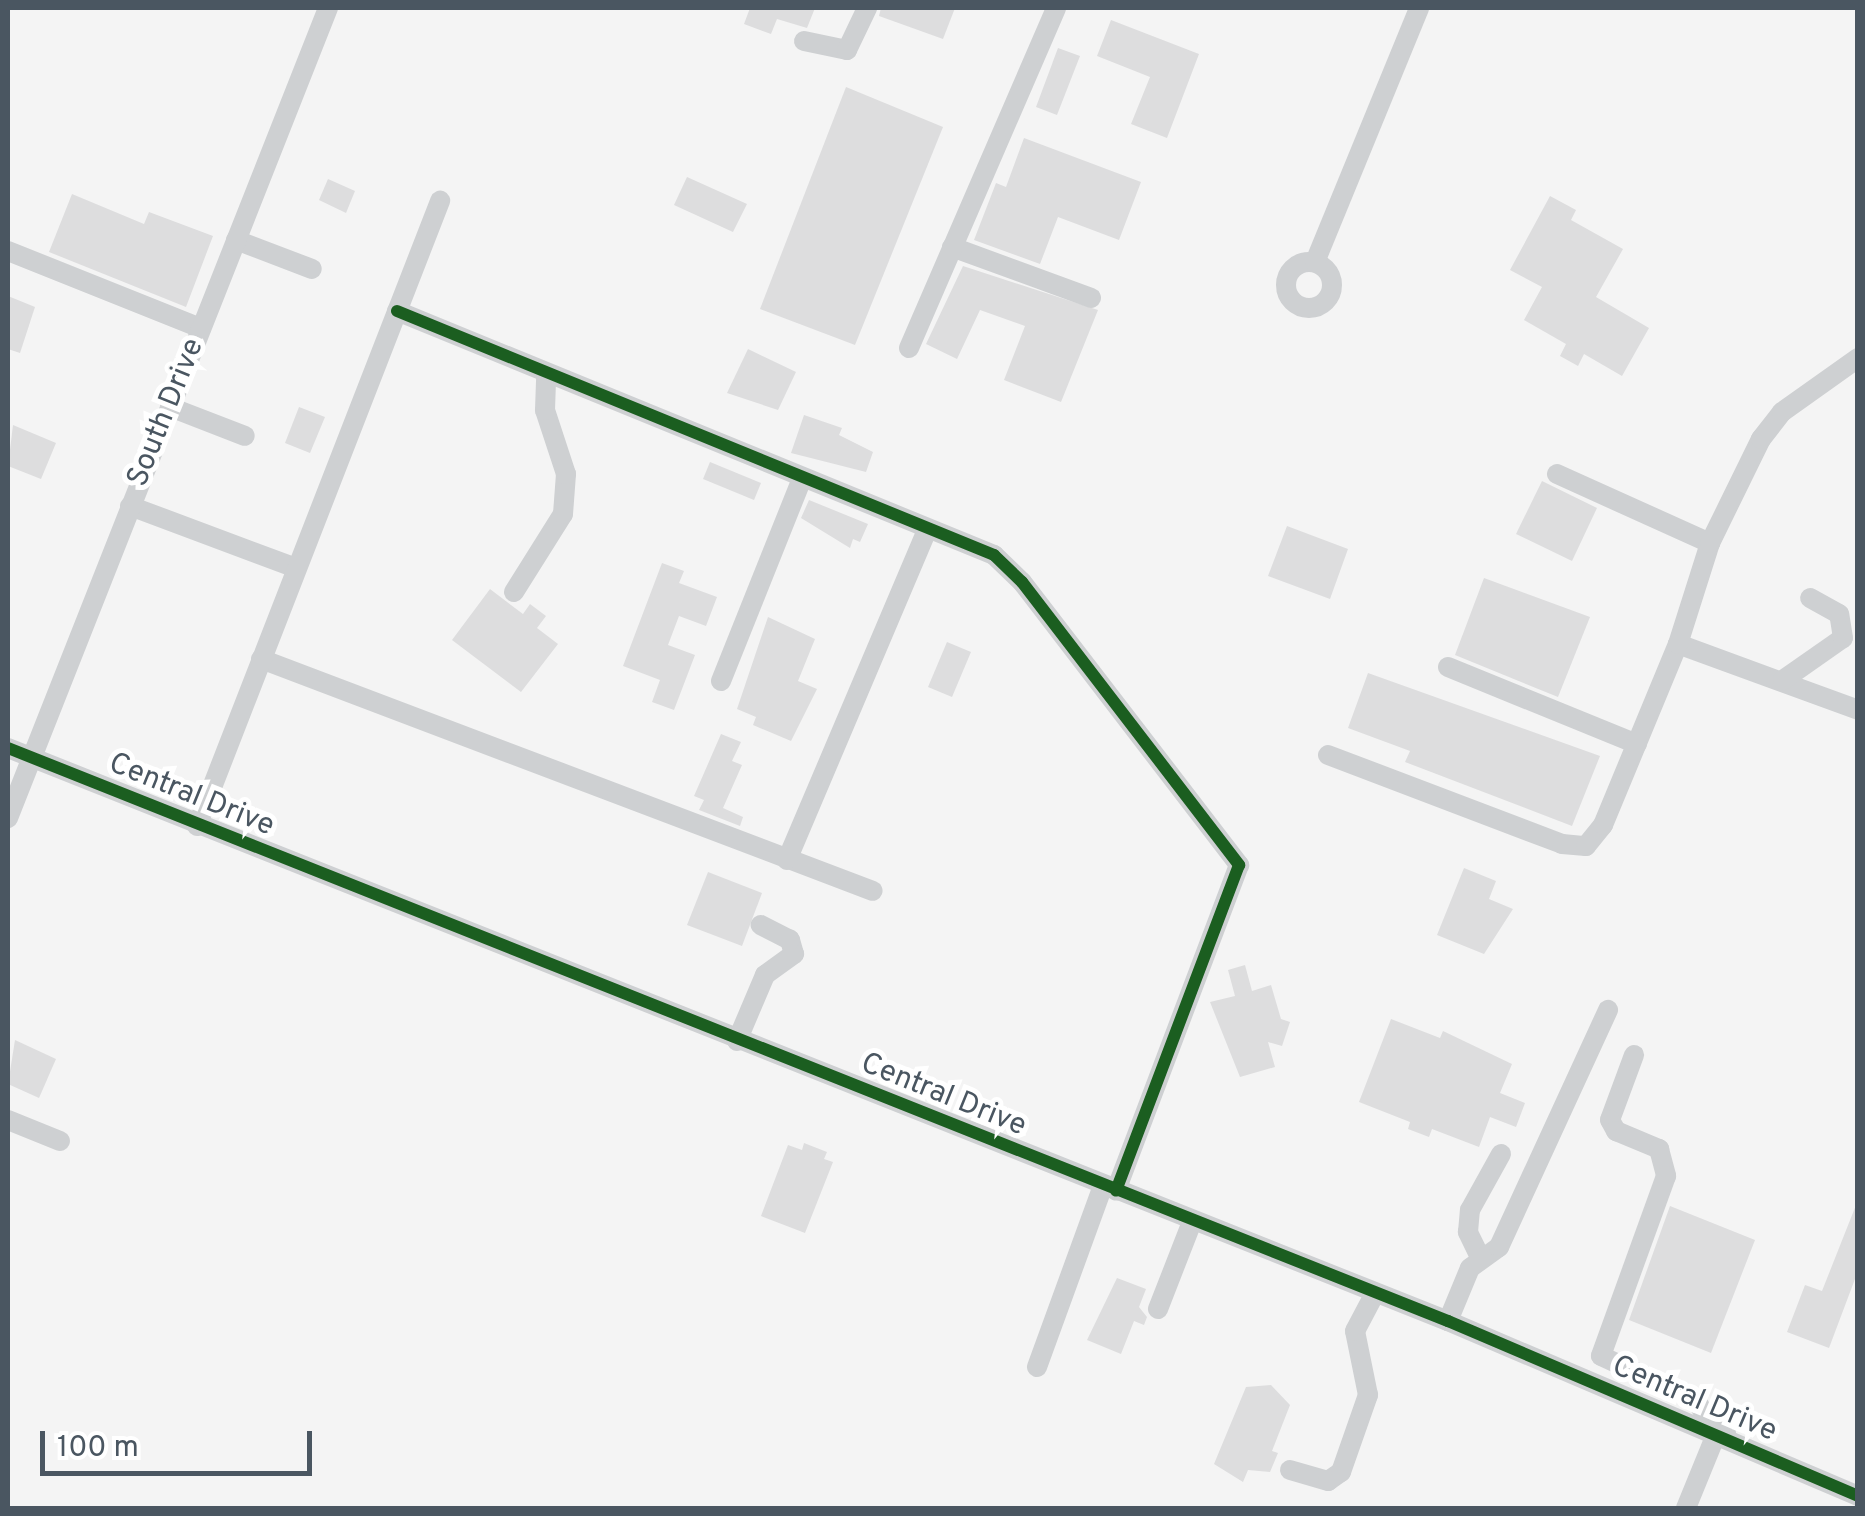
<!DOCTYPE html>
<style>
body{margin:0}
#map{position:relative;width:1865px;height:1516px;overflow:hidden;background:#f4f4f4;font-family:Overpass,sans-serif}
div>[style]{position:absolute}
.building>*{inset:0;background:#ddddde}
.street>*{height:20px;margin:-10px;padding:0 10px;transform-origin:10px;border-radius:10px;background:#ced0d2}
.street>.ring{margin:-10px;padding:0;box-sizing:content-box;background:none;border:20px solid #ced0d2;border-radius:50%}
.cycleway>*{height:12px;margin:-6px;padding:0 6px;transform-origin:6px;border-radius:6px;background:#1b5e20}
span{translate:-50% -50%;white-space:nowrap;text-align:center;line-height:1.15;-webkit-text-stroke:10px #fff;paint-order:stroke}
.street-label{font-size:30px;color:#4a5661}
.frame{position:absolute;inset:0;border:10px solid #4a5661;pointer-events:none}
.scale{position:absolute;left:40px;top:1431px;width:272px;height:45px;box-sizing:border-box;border:5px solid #4a5661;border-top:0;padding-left:12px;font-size:30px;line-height:35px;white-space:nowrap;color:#4a5661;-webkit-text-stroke:8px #fff;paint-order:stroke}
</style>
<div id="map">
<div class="building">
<div style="clip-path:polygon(815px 8px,807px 28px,777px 19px,771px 34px,744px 24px,750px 8px)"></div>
<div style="clip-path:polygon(881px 8px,955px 8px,943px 39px,879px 16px)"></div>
<div style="clip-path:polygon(1111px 20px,1199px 54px,1167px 138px,1131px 124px,1150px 77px,1097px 56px)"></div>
<div style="clip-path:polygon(1058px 48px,1080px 56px,1057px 115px,1036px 107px)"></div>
<div style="clip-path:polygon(846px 87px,943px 127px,855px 345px,760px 309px)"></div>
<div style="clip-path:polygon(1024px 138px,1141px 182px,1119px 240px,1058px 217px,1040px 264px,974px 240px,996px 183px,1006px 187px)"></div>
<div style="clip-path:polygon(687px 177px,747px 204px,733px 232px,674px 205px)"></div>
<div style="clip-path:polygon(328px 179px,355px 191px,346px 213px,319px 200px)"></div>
<div style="clip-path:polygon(72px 194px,144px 224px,149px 212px,213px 236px,186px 307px,49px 252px)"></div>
<div style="clip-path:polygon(1550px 196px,1576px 210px,1571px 220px,1623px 249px,1596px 297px,1649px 328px,1622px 376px,1584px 354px,1578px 366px,1560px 356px,1566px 344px,1524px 320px,1542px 287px,1510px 270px)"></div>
<div style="clip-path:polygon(963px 266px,1098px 310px,1061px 402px,1004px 380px,1025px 326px,980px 310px,957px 359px,926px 344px)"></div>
<div style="clip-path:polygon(8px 296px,35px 307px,20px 353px,8px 349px)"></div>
<div style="clip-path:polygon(748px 349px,796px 372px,778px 410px,727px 393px)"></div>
<div style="clip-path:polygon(299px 407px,325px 417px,310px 453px,285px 443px)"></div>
<div style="clip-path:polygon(804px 415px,842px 428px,839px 435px,873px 452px,866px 472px,791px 453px)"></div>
<div style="clip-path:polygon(13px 425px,56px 443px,41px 479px,8px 466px)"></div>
<div style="clip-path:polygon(710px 462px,761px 483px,754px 500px,703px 479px)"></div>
<div style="clip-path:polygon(1542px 481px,1597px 508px,1572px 561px,1516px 534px)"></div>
<div style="clip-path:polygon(809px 500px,868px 524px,860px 542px,853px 539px,850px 548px,801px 518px)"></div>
<div style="clip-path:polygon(1287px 526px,1348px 549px,1330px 599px,1268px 576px)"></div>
<div style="clip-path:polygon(662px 563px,684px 571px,679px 583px,717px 597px,706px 626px,679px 616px,668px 645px,695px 655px,674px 710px,652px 702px,660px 680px,623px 666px)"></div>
<div style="clip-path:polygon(1484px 578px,1590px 617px,1558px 697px,1455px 655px)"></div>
<div style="clip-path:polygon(490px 589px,523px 614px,530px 604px,546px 616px,537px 628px,558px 644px,521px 692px,452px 640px)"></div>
<div style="clip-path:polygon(768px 617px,815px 639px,798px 681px,817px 689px,791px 741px,753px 725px,756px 717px,737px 709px)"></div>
<div style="clip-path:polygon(947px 642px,971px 652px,952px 697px,928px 687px)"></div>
<div style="clip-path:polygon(1368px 673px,1600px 756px,1572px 826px,1405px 762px,1410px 751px,1348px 728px)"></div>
<div style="clip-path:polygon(721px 734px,741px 742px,732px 761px,742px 765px,723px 808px,743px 817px,740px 826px,699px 810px,704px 800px,694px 796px)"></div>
<div style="clip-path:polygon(1464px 868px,1496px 881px,1489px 899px,1513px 909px,1484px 954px,1437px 935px)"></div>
<div style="clip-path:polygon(708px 872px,762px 893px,742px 946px,687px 925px)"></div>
<div style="clip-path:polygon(1245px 965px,1252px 991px,1271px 985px,1281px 1019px,1290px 1022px,1282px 1046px,1268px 1042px,1275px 1067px,1240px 1077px,1210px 1002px,1235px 996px,1228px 970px)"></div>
<div style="clip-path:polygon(1391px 1019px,1440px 1038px,1443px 1031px,1512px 1064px,1500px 1093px,1525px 1103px,1516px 1127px,1490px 1117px,1479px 1147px,1432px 1129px,1429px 1137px,1408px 1129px,1410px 1122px,1359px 1102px)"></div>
<div style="clip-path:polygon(15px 1040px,56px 1059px,39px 1098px,8px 1084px)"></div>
<div style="clip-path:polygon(804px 1143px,827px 1152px,824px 1159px,833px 1162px,805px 1233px,761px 1216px,788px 1145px,802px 1150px)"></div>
<div style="clip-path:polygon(1858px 1200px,1858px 1271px,1829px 1348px,1787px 1332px,1805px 1285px,1822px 1291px)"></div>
<div style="clip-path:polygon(1670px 1206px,1755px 1240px,1711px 1353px,1629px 1320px)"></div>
<div style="clip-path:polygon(1117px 1278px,1146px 1289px,1139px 1307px,1147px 1317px,1144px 1325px,1134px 1321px,1121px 1354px,1087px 1340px)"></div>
<div style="clip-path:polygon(1271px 1385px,1290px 1405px,1272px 1451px,1278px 1453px,1270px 1472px,1248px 1470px,1243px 1482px,1214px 1464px,1246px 1387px)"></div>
</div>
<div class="street">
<div style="left:804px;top:41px;width:44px;rotate:11.8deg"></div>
<div style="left:847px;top:50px;width:47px;rotate:-64.5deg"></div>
<div style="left:236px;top:240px;width:81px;rotate:20.9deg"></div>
<div style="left:952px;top:247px;width:148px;rotate:20.1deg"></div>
<div style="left:8px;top:251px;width:208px;rotate:21.8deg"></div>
<div class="ring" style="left:1286px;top:262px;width:26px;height:26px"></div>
<div style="left:1315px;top:262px;width:274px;rotate:-67.7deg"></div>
<div style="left:397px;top:311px;width:645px;rotate:22.23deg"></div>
<div style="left:994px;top:555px;width:39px;rotate:44deg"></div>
<div style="left:1022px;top:582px;width:357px;rotate:52.5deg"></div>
<div style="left:1239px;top:865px;width:348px;rotate:110.7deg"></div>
<div style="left:909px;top:348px;width:370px;rotate:-66.6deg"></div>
<div style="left:170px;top:407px;width:80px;rotate:21.1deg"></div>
<div style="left:1557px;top:474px;width:168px;rotate:24.3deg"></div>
<div style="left:130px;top:506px;width:177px;rotate:20.5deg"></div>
<div style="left:514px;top:592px;width:92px;rotate:-57.9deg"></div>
<div style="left:563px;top:514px;width:40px;rotate:-85.7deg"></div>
<div style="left:566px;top:474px;width:67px;rotate:-108.2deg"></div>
<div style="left:545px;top:410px;width:37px;rotate:-88deg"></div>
<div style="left:1678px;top:644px;width:192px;rotate:20.1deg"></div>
<div style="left:261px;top:659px;width:654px;rotate:20.76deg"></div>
<div style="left:1448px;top:667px;width:204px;rotate:22.2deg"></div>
<div style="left:1783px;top:680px;width:73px;rotate:-35deg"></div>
<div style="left:1843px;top:638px;width:24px;rotate:-99deg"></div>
<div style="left:1839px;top:614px;width:33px;rotate:-151deg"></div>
<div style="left:721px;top:681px;width:219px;rotate:-68.2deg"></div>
<div style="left:8px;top:748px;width:1550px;rotate:21.7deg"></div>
<div style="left:1448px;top:1321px;width:446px;rotate:23.1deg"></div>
<div style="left:1328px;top:755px;width:250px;rotate:20.8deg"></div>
<div style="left:1562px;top:844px;width:24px;rotate:5deg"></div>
<div style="left:1586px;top:846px;width:27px;rotate:-51deg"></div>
<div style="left:1603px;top:825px;width:196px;rotate:-67.5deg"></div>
<div style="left:1678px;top:644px;width:106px;rotate:-72.4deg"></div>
<div style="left:1710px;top:543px;width:116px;rotate:-63.9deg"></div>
<div style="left:1761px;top:439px;width:34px;rotate:-52deg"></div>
<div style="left:1782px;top:412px;width:93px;rotate:-35.4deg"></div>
<div style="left:8px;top:818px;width:871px;rotate:-68.44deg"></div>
<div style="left:197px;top:826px;width:671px;rotate:-68.75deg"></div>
<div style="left:787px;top:860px;width:358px;rotate:-67deg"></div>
<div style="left:737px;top:1041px;width:72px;rotate:-67deg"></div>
<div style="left:765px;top:975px;width:36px;rotate:-36deg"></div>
<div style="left:794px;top:954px;width:15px;rotate:-106deg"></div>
<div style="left:790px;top:940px;width:33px;rotate:-153deg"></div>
<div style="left:1634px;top:1055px;width:69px;rotate:110.3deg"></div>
<div style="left:1610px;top:1120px;width:13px;rotate:61deg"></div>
<div style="left:1616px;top:1131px;width:47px;rotate:22.7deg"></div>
<div style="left:1659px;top:1149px;width:28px;rotate:75deg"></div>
<div style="left:1666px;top:1176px;width:191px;rotate:109.9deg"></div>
<div style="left:1601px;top:1356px;width:103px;rotate:24.6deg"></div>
<div style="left:1695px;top:1399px;width:30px;rotate:57deg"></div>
<div style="left:1711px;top:1424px;width:17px;rotate:28deg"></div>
<div style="left:8px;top:1120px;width:56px;rotate:22deg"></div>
<div style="left:1480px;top:1257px;width:28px;rotate:-116deg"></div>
<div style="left:1468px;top:1232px;width:22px;rotate:-85deg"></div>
<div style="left:1470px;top:1210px;width:64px;rotate:-61deg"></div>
<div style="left:1158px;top:1309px;width:93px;rotate:-68.7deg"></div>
<div style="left:1448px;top:1321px;width:57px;rotate:-67.5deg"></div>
<div style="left:1470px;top:1268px;width:36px;rotate:-36deg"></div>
<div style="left:1499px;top:1247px;width:261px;rotate:-65.3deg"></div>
<div style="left:1037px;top:1367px;width:193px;rotate:-70deg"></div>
<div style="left:1290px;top:1470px;width:40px;rotate:16deg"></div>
<div style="left:1328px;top:1481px;width:16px;rotate:-35deg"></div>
<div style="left:1341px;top:1472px;width:82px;rotate:-70.7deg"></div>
<div style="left:1368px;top:1395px;width:65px;rotate:-101.5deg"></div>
<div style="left:1355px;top:1331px;width:43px;rotate:-62.2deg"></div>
<div style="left:1686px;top:1508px;width:77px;rotate:-67.8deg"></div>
</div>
<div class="cycleway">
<div style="left:397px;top:311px;width:645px;rotate:22.23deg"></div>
<div style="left:994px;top:555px;width:39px;rotate:44deg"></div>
<div style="left:1022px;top:582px;width:357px;rotate:52.5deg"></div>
<div style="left:1239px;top:865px;width:348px;rotate:110.7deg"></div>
<div style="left:8px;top:748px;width:1550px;rotate:21.7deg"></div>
<div style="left:1448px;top:1321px;width:446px;rotate:23.1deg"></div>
</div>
<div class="street-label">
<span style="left:167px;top:413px;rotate:-68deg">South Drive</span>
<span style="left:191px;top:796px;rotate:22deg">Central Drive</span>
<span style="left:943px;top:1096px;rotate:22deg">Central Drive</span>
<span style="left:1694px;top:1400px;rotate:23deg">Central Drive</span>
</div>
<div class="frame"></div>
<div class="scale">100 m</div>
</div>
